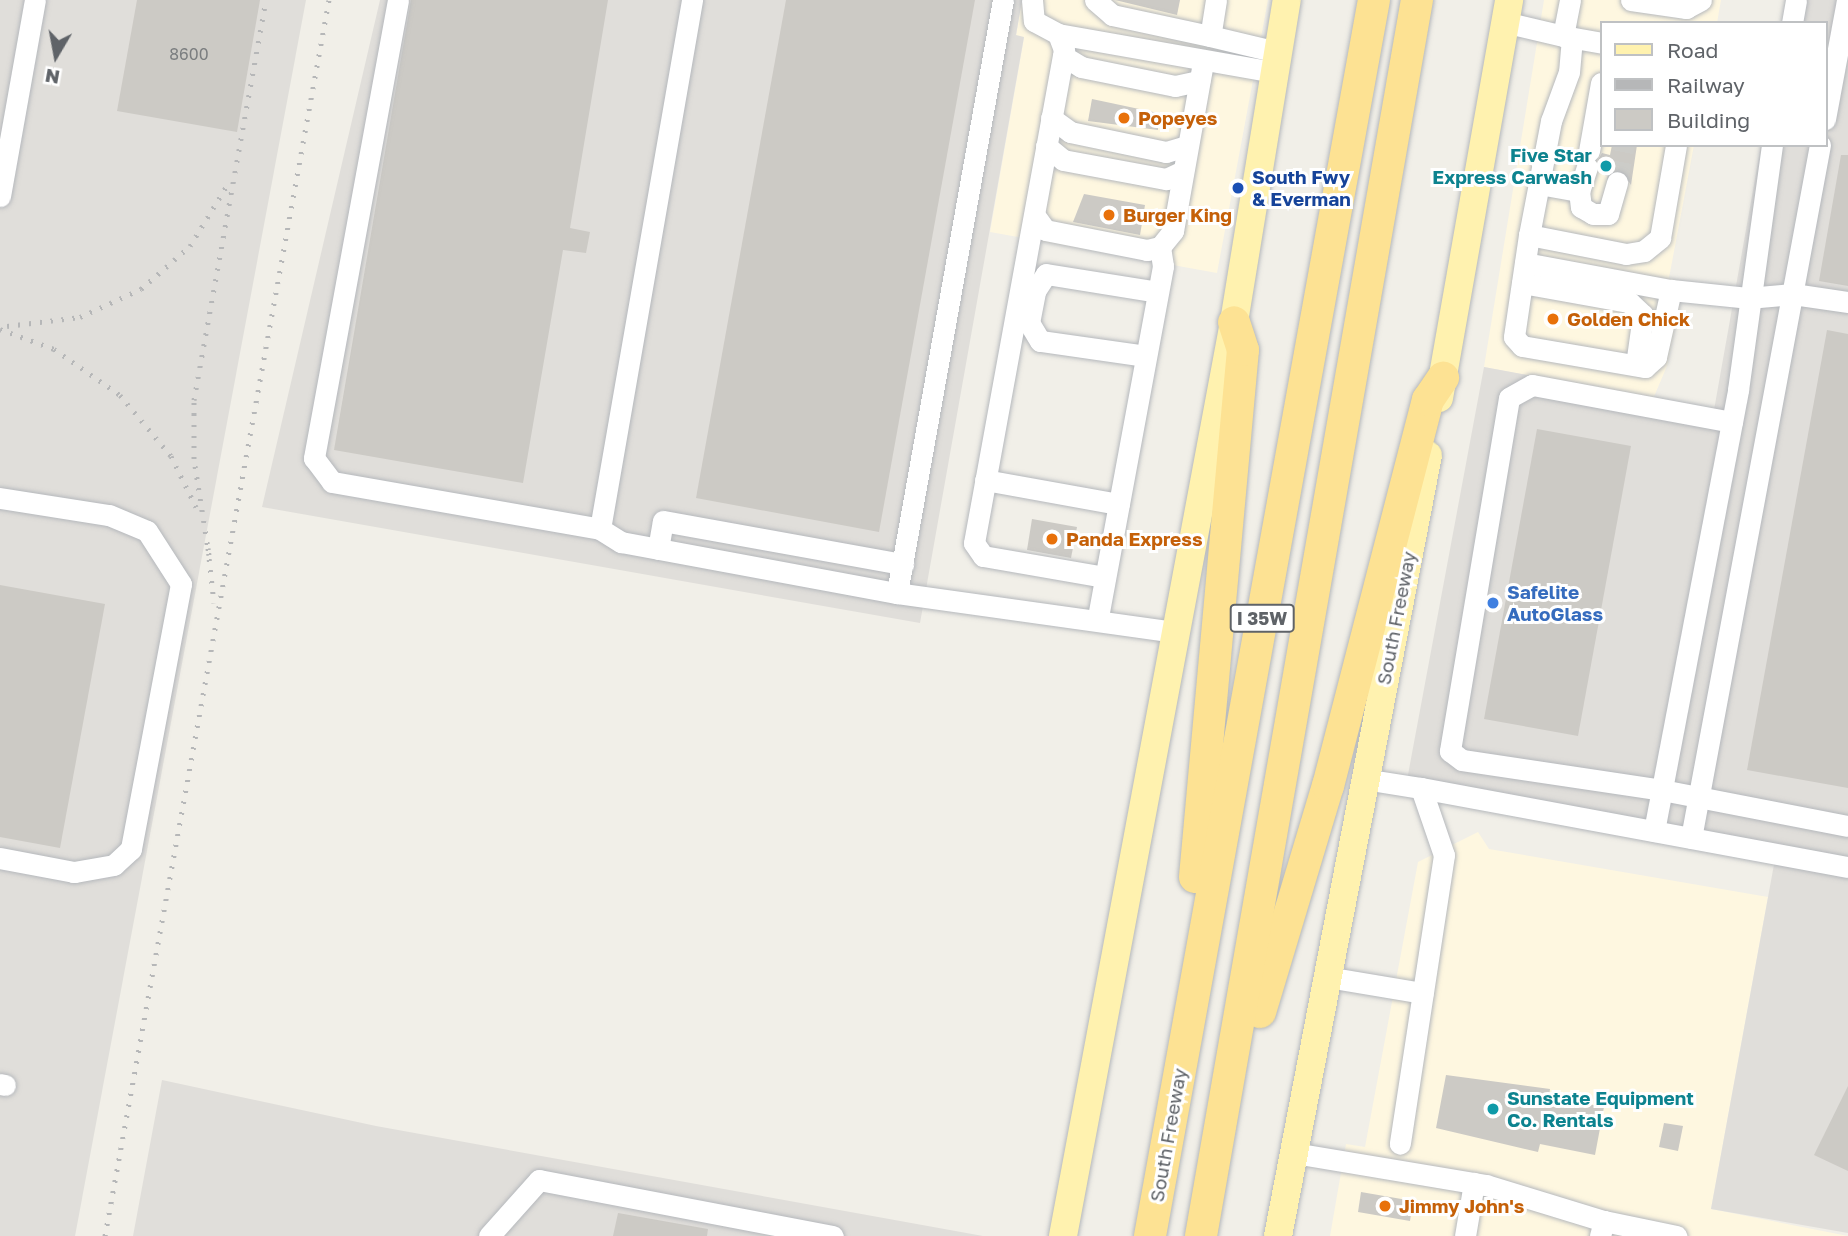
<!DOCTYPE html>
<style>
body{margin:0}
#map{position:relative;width:1848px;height:1236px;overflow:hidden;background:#f1efe8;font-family:"Golos Text",sans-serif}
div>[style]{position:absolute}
.commercial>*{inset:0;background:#fef7e0}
.industrial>*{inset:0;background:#e0deda}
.building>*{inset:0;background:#cccac5}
.minor-tunnel>*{height:21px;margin-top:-10.5px;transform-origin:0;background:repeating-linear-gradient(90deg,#ccccc8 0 21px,transparent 0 31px)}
.roads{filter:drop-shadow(0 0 2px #b5b8bc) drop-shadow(0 0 2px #b5b8bc)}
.minor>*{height:21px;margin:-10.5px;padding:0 10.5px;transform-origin:10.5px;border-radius:10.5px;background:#fff}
.major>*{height:28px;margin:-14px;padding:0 14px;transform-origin:14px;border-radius:14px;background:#fff2af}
.highway>*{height:32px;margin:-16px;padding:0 16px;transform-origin:16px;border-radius:16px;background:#fde293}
.rail>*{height:5px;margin-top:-2.5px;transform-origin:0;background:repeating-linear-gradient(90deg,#b6b7b8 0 2px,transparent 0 11px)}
.dots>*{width:19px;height:19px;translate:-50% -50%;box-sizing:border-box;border:4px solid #fff;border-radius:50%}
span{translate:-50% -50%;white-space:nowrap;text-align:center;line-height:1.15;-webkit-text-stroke:6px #fff;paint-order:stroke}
.number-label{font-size:16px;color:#7a7d7f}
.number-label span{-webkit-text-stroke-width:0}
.shield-label span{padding:2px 5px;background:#fff;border:2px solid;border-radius:5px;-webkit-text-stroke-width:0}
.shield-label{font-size:18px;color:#5f6368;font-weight:700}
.food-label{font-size:19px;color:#c56008;font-weight:700}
.left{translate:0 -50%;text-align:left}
.culture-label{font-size:19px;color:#0d838f;font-weight:700}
.right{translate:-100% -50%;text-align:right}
.transit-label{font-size:19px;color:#164399;font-weight:700}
.shop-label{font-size:19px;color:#366cbe;font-weight:700}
.street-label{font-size:19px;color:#5f6368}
.legend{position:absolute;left:1600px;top:21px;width:228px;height:126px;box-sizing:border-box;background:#fff;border:2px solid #bfc1c3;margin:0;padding:9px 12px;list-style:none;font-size:21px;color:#5f6368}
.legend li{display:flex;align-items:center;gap:14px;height:35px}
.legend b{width:35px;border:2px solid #bfc1c3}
.north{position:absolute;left:21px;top:21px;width:70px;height:70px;-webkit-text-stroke:5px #fff;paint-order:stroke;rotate:190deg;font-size:19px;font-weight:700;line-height:28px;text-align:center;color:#5f6368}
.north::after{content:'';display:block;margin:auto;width:24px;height:32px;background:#5f6368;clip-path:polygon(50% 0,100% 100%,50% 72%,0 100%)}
</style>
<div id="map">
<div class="commercial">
<div style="clip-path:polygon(1022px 0,1268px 0,1217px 273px,990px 232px,1024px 38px,1016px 36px)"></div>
<div style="clip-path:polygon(1544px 0,1721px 0,1717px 23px,1601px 23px,1601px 145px,1694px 145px,1669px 278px,1685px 282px,1667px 366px,1653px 399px,1484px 367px)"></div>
<div style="clip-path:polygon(1478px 832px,1489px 849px,1768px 897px,1711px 1209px,1848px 1236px,1330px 1236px,1346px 1144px,1365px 1147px,1418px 862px)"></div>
</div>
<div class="industrial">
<div style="clip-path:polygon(0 0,306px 0,75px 1236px,0 1236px)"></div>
<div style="clip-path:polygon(380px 0,1022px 0,1016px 35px,1024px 37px,920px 623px,262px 507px)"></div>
<div style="clip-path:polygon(1786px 0,1848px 0,1848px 1233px,1711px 1209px,1777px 848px,1407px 780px,1484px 367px,1714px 410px,1761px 145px,1825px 145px,1825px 23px,1782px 23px)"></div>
<div style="clip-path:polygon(162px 1080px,376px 1126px,983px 1236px,133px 1236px)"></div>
</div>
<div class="building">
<div style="clip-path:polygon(137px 0,260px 0,237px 132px,117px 111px)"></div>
<div style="clip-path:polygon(411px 0,608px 0,570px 228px,590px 232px,586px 253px,563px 250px,523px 483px,334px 450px)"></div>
<div style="clip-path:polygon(786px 0,975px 0,879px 532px,696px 498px)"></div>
<div style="clip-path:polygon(1115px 0,1180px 0,1177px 15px)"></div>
<div style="clip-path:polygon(1092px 99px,1158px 113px,1158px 130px,1088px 121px)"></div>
<div style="clip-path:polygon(1612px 145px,1637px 145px,1631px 185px,1621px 170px,1606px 176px,1600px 170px,1598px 160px,1602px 153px,1610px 155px)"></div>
<div style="clip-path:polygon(1841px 155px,1848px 155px,1848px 286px,1819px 281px)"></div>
<div style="clip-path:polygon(1084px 194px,1145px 205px,1140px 235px,1073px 222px)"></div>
<div style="clip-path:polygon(1827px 330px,1848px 334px,1848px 788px,1747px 770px)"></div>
<div style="clip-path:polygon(1537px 429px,1631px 446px,1578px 736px,1484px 719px)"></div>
<div style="clip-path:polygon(1032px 519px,1077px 527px,1071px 558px,1027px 550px)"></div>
<div style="clip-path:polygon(0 585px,105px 604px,60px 848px,0 837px)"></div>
<div style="clip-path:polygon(1446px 1075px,1550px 1089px,1549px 1097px,1604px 1107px,1595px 1155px,1540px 1144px,1538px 1152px,1436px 1128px)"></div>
<div style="clip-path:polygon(1848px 1086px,1848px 1171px,1814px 1155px)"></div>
<div style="clip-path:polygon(1664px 1123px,1683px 1126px,1678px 1151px,1659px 1147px)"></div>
<div style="clip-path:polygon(1361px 1192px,1413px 1201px,1410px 1221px,1358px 1212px)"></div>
<div style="clip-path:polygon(618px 1213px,708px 1229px,707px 1236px,613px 1236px)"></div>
</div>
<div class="minor-tunnel">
<div style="left:1617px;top:182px;width:38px;rotate:-79deg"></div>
</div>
<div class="roads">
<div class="minor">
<div style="left:398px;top:0;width:466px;rotate:100.4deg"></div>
<div style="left:314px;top:458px;width:30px;rotate:53deg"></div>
<div style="left:332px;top:482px;width:272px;rotate:9.9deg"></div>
<div style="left:600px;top:529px;width:537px;rotate:-80.13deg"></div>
<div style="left:1032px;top:0;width:21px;rotate:85deg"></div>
<div style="left:1034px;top:21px;width:27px;rotate:28deg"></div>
<div style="left:1058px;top:34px;width:17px;rotate:69deg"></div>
<div style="left:1064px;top:50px;width:501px;rotate:100.35deg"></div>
<div style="left:974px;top:543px;width:16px;rotate:55deg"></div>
<div style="left:983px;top:556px;width:124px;rotate:9.8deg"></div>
<div style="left:1095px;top:0;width:23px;rotate:41deg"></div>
<div style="left:1112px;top:15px;width:100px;rotate:12.1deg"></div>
<div style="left:1216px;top:0;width:36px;rotate:99deg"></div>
<div style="left:1210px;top:36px;width:69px;rotate:13.4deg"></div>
<div style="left:1631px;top:0;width:56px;rotate:8.3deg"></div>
<div style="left:1686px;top:8px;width:17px;rotate:-28deg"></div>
<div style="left:1504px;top:22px;width:61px;rotate:13.3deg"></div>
<div style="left:1563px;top:36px;width:37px;rotate:-79deg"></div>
<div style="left:1792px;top:23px;width:23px;rotate:-80deg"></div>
<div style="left:1058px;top:34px;width:219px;rotate:10deg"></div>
<div style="left:1563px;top:36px;width:39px;rotate:10deg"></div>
<div style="left:1572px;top:38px;width:34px;rotate:95deg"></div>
<div style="left:1569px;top:72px;width:52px;rotate:110.2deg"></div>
<div style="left:1551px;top:121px;width:116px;rotate:100.9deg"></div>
<div style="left:1529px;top:235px;width:99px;rotate:11.1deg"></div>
<div style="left:1626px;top:254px;width:18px;rotate:-9deg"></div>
<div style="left:1644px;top:251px;width:21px;rotate:-39deg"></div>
<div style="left:1660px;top:238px;width:94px;rotate:-80.2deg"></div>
<div style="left:1063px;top:56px;width:21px;rotate:31deg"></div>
<div style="left:1081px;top:67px;width:96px;rotate:11.4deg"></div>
<div style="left:1175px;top:86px;width:25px;rotate:-12deg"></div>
<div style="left:1051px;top:118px;width:24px;rotate:36deg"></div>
<div style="left:1070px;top:132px;width:98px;rotate:11.8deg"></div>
<div style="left:1166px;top:152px;width:22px;rotate:-16deg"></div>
<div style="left:1825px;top:119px;width:121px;rotate:-79.5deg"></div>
<div style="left:1046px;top:146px;width:22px;rotate:39deg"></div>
<div style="left:1063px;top:160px;width:105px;rotate:10.5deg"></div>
<div style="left:1166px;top:179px;width:19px;rotate:-25deg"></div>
<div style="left:1589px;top:151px;width:69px;rotate:-80deg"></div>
<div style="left:1587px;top:167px;width:25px;rotate:108deg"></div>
<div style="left:1579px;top:191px;width:16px;rotate:83deg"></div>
<div style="left:1581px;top:207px;width:14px;rotate:30deg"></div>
<div style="left:1593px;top:214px;width:15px"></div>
<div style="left:1608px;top:214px;width:33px;rotate:-74deg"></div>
<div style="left:1539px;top:184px;width:41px;rotate:9.9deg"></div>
<div style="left:0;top:196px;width:199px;rotate:-79.9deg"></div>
<div style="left:1035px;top:216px;width:17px;rotate:54deg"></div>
<div style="left:1045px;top:230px;width:104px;rotate:11.1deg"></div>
<div style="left:1147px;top:250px;width:13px;rotate:-13deg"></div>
<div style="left:1160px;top:247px;width:21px;rotate:-51deg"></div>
<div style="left:1173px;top:231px;width:172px;rotate:-79.9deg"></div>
<div style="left:1529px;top:235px;width:103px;rotate:98.4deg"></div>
<div style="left:1514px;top:337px;width:12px;rotate:48deg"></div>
<div style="left:1522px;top:346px;width:125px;rotate:9.7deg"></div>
<div style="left:1645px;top:367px;width:15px;rotate:-42deg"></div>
<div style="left:1656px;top:357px;width:69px;rotate:-77.4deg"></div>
<div style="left:1671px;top:290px;width:77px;rotate:5.9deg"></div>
<div style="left:1748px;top:298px;width:45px;rotate:-5.1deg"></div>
<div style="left:1793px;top:294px;width:56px;rotate:8.3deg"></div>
<div style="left:1525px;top:263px;width:148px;rotate:10.5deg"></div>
<div style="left:1522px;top:283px;width:109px;rotate:10.1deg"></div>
<div style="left:1629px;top:302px;width:19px;rotate:43deg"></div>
<div style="left:1643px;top:315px;width:50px;rotate:98deg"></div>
<div style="left:1146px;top:356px;width:107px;rotate:-171.9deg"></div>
<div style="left:1040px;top:341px;width:21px;rotate:-121deg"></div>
<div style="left:1029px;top:323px;width:33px;rotate:-79deg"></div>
<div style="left:1035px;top:291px;width:20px;rotate:-57deg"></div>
<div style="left:1046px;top:274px;width:113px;rotate:9.1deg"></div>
<div style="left:1732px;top:422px;width:203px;rotate:-169.5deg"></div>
<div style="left:1532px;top:385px;width:26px;rotate:151deg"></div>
<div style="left:1509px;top:398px;width:358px;rotate:99.5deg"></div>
<div style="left:1450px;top:751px;width:15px;rotate:37deg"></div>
<div style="left:1462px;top:760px;width:202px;rotate:8.5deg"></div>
<div style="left:1662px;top:790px;width:189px;rotate:11deg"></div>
<div style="left:985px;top:480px;width:136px;rotate:10.2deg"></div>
<div style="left:0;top:498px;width:110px;rotate:8.9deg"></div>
<div style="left:109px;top:515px;width:41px;rotate:22.8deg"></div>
<div style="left:147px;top:531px;width:63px;rotate:57.3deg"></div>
<div style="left:181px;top:584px;width:270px;rotate:100.7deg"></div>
<div style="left:131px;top:849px;width:23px;rotate:137deg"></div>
<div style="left:114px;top:865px;width:41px;rotate:170.1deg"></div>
<div style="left:74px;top:872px;width:75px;rotate:-169.3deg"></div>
<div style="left:600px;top:529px;width:25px;rotate:32deg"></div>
<div style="left:621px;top:542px;width:281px;rotate:10.5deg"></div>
<div style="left:897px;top:593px;width:602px;rotate:-79.87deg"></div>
<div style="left:658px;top:549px;width:28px;rotate:-80deg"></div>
<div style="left:663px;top:521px;width:244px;rotate:10.2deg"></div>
<div style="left:897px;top:593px;width:280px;rotate:8deg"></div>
<div style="left:1098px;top:617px;width:357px;rotate:-79.5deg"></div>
<div style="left:1163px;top:266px;width:19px;rotate:-99deg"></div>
<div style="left:1364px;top:779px;width:58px;rotate:9deg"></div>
<div style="left:1421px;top:788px;width:71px;rotate:71.1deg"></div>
<div style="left:1444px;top:855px;width:292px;rotate:98.7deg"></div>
<div style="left:1421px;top:788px;width:434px;rotate:10.5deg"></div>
<div style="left:1654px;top:831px;width:449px;rotate:-79.2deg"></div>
<div style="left:1738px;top:390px;width:247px;rotate:-82.1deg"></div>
<div style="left:1691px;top:838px;width:705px;rotate:-79.46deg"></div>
<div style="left:1327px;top:977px;width:97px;rotate:9.5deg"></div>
<div style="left:0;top:1084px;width:5px;rotate:11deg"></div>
<div style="left:1294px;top:1153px;width:195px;rotate:9.5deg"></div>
<div style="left:1486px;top:1185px;width:123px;rotate:17deg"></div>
<div style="left:1604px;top:1221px;width:16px;rotate:105deg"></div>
<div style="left:1604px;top:1221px;width:74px;rotate:11.8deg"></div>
<div style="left:489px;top:1236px;width:75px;rotate:-48.2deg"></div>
<div style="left:539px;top:1180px;width:299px;rotate:10.8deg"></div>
<div style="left:1465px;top:1236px;width:54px;rotate:-80.4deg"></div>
</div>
<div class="major">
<div style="left:1439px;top:398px;width:404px;rotate:-80deg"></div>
<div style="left:1063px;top:1236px;width:930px;rotate:-79.4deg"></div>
<div style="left:1234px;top:322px;width:326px;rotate:-80.7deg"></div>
<div style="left:1278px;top:1236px;width:795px;rotate:-79.13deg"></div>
</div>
<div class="highway">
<div style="left:1195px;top:877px;width:529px;rotate:-84.8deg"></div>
<div style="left:1243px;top:350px;width:29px;rotate:-108deg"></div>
<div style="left:1260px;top:1012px;width:236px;rotate:-73.3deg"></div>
<div style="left:1328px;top:786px;width:399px;rotate:-75.5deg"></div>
<div style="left:1428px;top:400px;width:27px;rotate:-56deg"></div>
<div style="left:1150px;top:1236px;width:1256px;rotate:-79.73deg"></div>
<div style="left:1201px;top:1236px;width:1255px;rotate:-80.09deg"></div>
</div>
</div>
<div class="rail">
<div style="left:7px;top:326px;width:74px;rotate:-7deg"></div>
<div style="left:80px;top:317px;width:67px;rotate:-24.7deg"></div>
<div style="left:141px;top:289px;width:65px;rotate:-41.3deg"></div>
<div style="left:190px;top:246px;width:69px;rotate:-58.6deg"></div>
<div style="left:0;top:329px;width:58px;rotate:20.3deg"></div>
<div style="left:54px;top:349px;width:80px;rotate:34.9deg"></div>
<div style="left:120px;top:395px;width:80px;rotate:50.1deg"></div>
<div style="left:171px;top:456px;width:57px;rotate:63.9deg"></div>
<div style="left:208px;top:548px;width:55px;rotate:83.8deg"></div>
<div style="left:209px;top:555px;width:97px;rotate:-98.9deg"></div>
<div style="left:194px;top:459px;width:59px;rotate:-90deg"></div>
<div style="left:194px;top:400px;width:406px;rotate:-79.8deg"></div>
<div style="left:105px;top:1236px;width:1256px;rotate:-79.73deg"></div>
</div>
<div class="dots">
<div style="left:1124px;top:118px;background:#e8710a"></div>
<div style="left:1606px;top:166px;background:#0f9aa8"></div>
<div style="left:1238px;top:188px;background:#1a4fb4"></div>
<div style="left:1109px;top:215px;background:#e8710a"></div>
<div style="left:1553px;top:319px;background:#e8710a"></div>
<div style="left:1052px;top:539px;background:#e8710a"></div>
<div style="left:1493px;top:603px;background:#3f7fe0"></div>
<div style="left:1493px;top:1109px;background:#0f9aa8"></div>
<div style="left:1385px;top:1206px;background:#e8710a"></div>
</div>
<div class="number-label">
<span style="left:189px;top:54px">8600</span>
</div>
<div class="shield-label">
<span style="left:1262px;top:618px">I 35W</span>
</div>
<div class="food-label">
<span class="left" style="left:1138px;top:118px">Popeyes</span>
<span class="left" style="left:1123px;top:215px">Burger King</span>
<span class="left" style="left:1567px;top:319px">Golden Chick</span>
<span class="left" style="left:1066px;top:539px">Panda Express</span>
<span class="left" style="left:1399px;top:1206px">Jimmy John's</span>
</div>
<div class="culture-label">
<span class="right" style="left:1592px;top:166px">Five Star<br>Express Carwash</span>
<span class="left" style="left:1507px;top:1109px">Sunstate Equipment<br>Co. Rentals</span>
</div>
<div class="transit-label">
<span class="left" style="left:1252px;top:188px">South Fwy<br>&amp; Everman</span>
</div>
<div class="shop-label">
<span class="left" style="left:1507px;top:603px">Safelite<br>AutoGlass</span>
</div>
<div class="street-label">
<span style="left:1396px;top:618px;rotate:-79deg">South Freeway</span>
<span style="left:1168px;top:1135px;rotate:-80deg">South Freeway</span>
</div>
<ul class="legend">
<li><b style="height:9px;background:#fff2af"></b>Road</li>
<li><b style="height:9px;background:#b6b7b8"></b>Railway</li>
<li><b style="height:19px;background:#cccac5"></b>Building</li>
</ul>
<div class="north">N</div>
</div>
